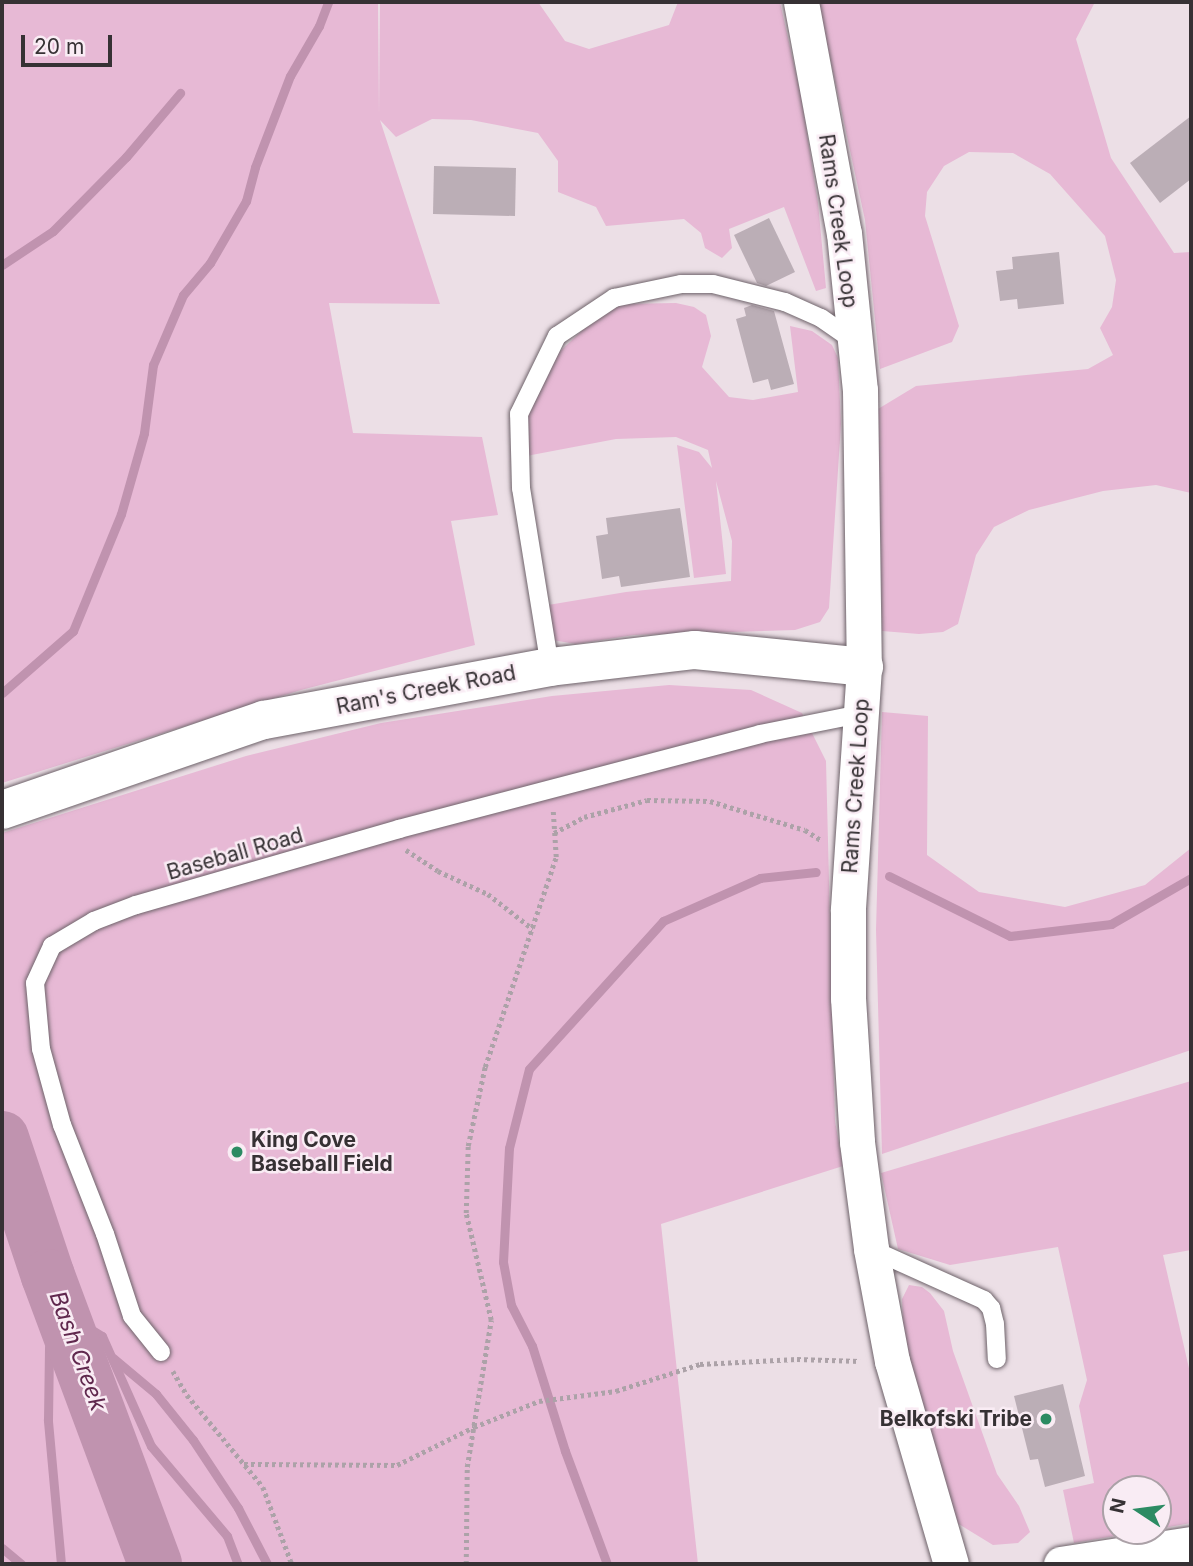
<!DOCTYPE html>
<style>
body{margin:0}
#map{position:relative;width:1193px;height:1566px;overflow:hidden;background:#ecdfe6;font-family:Inter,sans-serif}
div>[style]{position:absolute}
.green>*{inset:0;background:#e7b9d5}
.stream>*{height:9px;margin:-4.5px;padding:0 4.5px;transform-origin:4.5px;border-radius:4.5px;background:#c093af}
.river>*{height:54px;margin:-27px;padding:0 27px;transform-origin:27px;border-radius:27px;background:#c093af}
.building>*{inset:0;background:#bbaeb6}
.path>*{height:4.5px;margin-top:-2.25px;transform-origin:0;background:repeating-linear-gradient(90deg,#aca2a8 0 3.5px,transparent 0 7px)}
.roads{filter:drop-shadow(0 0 2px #6e636a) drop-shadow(0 0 2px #6e636a)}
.service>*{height:18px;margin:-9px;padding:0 9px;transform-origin:9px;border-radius:9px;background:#fff}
.minor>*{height:35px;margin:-17.5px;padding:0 17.5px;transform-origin:17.5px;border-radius:17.5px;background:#fff}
.tertiary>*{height:38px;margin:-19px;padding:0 19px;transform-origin:19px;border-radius:19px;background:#fff}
.dots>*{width:19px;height:19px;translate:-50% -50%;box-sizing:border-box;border:4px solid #f9ecf4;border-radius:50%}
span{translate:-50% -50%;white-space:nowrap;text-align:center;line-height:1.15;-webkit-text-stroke:5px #f9ecf4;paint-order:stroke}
.street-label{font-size:21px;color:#363134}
.poi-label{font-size:21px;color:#363134;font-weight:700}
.left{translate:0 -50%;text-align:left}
.right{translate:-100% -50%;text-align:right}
.water-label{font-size:23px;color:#60284e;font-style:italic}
.frame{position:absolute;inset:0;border:4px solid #363134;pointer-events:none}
.north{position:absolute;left:1102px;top:1475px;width:70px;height:70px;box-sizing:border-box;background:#f9ecf4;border:2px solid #aba1a7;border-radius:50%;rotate:283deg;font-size:19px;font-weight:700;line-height:28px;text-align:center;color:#363134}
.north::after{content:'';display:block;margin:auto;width:24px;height:32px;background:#2c8b63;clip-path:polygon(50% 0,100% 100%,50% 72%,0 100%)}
.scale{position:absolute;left:21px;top:35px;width:91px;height:32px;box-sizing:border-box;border:4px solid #363134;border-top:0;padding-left:9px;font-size:21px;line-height:24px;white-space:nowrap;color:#363134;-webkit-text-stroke:5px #f9ecf4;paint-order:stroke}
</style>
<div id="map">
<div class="green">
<div style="clip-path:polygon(2px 2px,378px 2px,379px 115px,380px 2px,538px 2px,565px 41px,589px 49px,669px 25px,678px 2px,780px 2px,801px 96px,818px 203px,826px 288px,816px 291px,784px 207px,729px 229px,732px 248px,722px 258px,705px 248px,701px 233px,684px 219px,606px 226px,596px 207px,558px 192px,558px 161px,538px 133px,471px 120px,432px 119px,396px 137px,380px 120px,440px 304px,329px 303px,353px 433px,482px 437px,498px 515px,451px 521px,475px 645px,301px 690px,2px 783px)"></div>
<div style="clip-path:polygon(818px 2px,1095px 2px,1076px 39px,1111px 158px,1174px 253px,1191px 252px,1191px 493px,1156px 485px,1103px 491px,1029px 510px,994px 527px,976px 555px,958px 624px,943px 632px,919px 634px,882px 631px,878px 409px,916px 386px,1088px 369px,1113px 355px,1100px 328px,1112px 307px,1116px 280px,1105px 236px,1050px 174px,1013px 153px,969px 152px,944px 166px,927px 192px,925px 216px,959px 326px,952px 342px,880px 369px,865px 220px)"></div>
<div style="clip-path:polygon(676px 303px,694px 307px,706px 315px,711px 336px,702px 367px,729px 397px,753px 400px,798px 392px,790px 326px,812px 331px,832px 345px,838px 358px,841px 424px,829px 608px,820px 622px,795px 630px,634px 635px,576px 644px,552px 640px,548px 605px,626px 592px,731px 581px,732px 541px,716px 481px,726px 574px,694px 578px,677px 445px,699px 452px,712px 468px,708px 450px,676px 437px,616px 439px,521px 457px,530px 400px,553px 358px,588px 325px,620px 304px)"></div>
<div style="clip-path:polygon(669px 685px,751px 690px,802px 713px,826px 761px,835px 1121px,843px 1166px,661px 1224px,698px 1564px,2px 1564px,2px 833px,246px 756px,381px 723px,552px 696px)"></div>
<div style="clip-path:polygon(882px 712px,928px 716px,927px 855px,979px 892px,1065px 907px,1145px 885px,1191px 848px,1191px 1050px,882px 1154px,876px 930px)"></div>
<div style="clip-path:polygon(1191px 1081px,1191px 1250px,1163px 1255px,1191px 1377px,1191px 1523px,1158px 1529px,1158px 1489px,1116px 1489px,1116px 1531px,1144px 1531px,1074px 1543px,1063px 1490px,1094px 1483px,1079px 1406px,1087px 1380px,1058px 1247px,950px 1265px,898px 1249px,881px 1173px)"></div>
<div style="clip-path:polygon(909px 1285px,922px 1287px,930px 1293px,944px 1311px,953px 1351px,997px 1474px,1019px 1506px,1030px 1532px,1018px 1543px,993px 1545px,957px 1523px,904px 1347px,902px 1299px)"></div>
</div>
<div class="stream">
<div style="left:2px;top:265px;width:61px;rotate:-33.7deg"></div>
<div style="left:53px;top:231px;width:104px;rotate:-45.4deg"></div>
<div style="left:126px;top:157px;width:84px;rotate:-49.8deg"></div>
<div style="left:2px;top:693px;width:94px;rotate:-41.1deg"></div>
<div style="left:73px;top:631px;width:126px;rotate:-67.7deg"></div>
<div style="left:121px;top:514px;width:84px;rotate:-74.1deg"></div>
<div style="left:144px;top:433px;width:69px;rotate:-82.5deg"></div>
<div style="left:153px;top:365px;width:76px;rotate:-66.8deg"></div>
<div style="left:183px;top:295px;width:42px;rotate:-49.8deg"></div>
<div style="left:210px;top:263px;width:72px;rotate:-59.9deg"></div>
<div style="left:246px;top:201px;width:35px;rotate:-75deg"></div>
<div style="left:255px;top:167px;width:97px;rotate:-69deg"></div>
<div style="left:290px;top:76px;width:58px;rotate:-59.9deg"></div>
<div style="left:319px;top:26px;width:26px;rotate:-69deg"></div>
<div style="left:889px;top:876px;width:135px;rotate:26.4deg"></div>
<div style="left:1010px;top:936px;width:102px;rotate:-6.8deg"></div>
<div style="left:1111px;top:924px;width:92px;rotate:-29.9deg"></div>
<div style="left:113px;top:1358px;width:56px;rotate:39.9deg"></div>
<div style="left:156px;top:1394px;width:59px;rotate:51.2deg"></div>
<div style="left:193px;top:1440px;width:82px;rotate:56.5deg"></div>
<div style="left:238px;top:1508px;width:63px;rotate:62.6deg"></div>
<div style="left:2px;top:1548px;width:25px;rotate:40deg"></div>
<div style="left:61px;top:1564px;width:145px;rotate:-95.2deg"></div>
<div style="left:48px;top:1420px;width:72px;rotate:-89.2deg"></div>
<div style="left:49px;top:1348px;width:39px;rotate:-72deg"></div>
<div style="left:61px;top:1311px;width:48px;rotate:31.4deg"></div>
<div style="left:102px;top:1336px;width:120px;rotate:66deg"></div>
<div style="left:151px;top:1446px;width:118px;rotate:49.8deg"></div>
<div style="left:227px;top:1536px;width:30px;rotate:69deg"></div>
<div style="left:607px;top:1564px;width:121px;rotate:-110.4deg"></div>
<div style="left:565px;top:1451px;width:110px;rotate:-107.4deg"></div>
<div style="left:532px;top:1346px;width:46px;rotate:-117.1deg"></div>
<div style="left:511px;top:1305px;width:44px;rotate:-100.5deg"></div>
<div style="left:503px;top:1262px;width:114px;rotate:-87deg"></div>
<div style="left:509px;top:1148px;width:81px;rotate:-75.8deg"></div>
<div style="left:529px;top:1069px;width:200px;rotate:-47.8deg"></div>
<div style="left:663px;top:921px;width:106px;rotate:-23.9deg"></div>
<div style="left:760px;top:878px;width:56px;rotate:-6.1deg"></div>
</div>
<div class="river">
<div style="left:2px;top:1138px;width:145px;rotate:71.6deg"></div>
<div style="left:48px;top:1276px;width:307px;rotate:69.6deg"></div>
</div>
<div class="building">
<div style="clip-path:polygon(1191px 116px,1191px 179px,1160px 203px,1130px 163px)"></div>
<div style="clip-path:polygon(434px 166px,516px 168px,515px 216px,433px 214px)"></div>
<div style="clip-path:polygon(769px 218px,795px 272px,766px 286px,757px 283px,734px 235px)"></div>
<div style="clip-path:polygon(1059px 252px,1064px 304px,1018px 309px,1017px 299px,1000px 301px,996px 271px,1013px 269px,1012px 257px)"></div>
<div style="clip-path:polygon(752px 305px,774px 311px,794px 384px,771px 390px,768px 379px,753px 383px,736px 319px,746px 316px,744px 308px)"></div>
<div style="clip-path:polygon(680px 508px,690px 577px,621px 587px,619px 576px,602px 579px,596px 536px,608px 534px,606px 518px)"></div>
<div style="clip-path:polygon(1063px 1384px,1085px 1476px,1045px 1487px,1038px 1459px,1030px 1460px,1014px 1396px)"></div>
</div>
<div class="path">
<div style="left:554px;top:833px;width:34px;rotate:-28deg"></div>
<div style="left:584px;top:817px;width:65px;rotate:-15.1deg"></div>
<div style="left:647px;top:800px;width:63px;rotate:0.9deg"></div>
<div style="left:710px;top:801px;width:99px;rotate:17deg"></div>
<div style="left:805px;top:830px;width:19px;rotate:32deg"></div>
<div style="left:406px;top:850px;width:38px;rotate:33deg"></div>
<div style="left:438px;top:871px;width:55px;rotate:24.7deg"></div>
<div style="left:488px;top:894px;width:57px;rotate:37.9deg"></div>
<div style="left:173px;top:1371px;width:28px;rotate:60deg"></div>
<div style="left:187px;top:1395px;width:119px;rotate:50.4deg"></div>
<div style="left:263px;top:1487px;width:82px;rotate:69.4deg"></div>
<div style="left:244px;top:1464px;width:153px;rotate:0.4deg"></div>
<div style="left:397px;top:1465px;width:86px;rotate:-26.3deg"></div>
<div style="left:474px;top:1427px;width:70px;rotate:-21.8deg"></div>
<div style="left:539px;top:1401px;width:78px;rotate:-7.4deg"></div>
<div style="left:616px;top:1391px;width:88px;rotate:-17.8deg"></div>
<div style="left:700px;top:1364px;width:97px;rotate:-3deg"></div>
<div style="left:797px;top:1359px;width:63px;rotate:1.8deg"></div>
<div style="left:466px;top:1564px;width:97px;rotate:-89.4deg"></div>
<div style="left:467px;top:1467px;width:149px;rotate:-80.7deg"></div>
<div style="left:491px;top:1320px;width:110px;rotate:-103.2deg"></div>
<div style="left:466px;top:1213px;width:67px;rotate:-88.3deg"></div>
<div style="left:468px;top:1146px;width:81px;rotate:-77.9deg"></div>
<div style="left:485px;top:1067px;width:222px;rotate:-71.3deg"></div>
<div style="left:556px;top:857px;width:46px;rotate:-93.7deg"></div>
</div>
<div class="roads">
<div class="service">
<div style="left:550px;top:667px;width:181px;rotate:-99.2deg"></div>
<div style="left:521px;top:488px;width:74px;rotate:-91.5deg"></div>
<div style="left:519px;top:414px;width:87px;rotate:-64deg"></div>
<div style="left:557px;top:336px;width:69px;rotate:-33.7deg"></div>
<div style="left:614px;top:298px;width:68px;rotate:-11.8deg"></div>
<div style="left:681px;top:284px;width:32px"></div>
<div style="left:713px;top:284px;width:74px;rotate:14deg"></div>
<div style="left:785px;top:302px;width:39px;rotate:24deg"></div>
<div style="left:821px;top:318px;width:40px;rotate:34.9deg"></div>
<div style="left:871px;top:1249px;width:124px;rotate:24.3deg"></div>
<div style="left:984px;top:1300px;width:11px;rotate:49deg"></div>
<div style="left:991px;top:1308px;width:16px;rotate:76deg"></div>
<div style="left:995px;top:1324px;width:35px;rotate:87deg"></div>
<div style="left:161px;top:1352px;width:46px;rotate:-128.9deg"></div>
<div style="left:132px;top:1316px;width:86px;rotate:-108.2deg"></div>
<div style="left:105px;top:1234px;width:117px;rotate:-111.5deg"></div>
<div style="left:62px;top:1125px;width:79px;rotate:-105.4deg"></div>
<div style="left:41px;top:1049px;width:66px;rotate:-95.2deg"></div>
<div style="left:35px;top:983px;width:41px;rotate:-65.3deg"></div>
<div style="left:52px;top:946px;width:49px;rotate:-30.8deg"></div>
<div style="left:94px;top:921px;width:45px;rotate:-20.9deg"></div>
<div style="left:136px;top:905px;width:274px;rotate:-16.1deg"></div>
<div style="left:399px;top:829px;width:373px;rotate:-14.7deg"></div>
<div style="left:760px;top:734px;width:102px;rotate:-11.3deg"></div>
</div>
<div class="minor">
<div style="left:801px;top:2px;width:235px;rotate:79.5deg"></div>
<div style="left:844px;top:233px;width:158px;rotate:84.2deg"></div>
<div style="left:860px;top:390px;width:277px;rotate:89.2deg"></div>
<div style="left:864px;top:667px;width:244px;rotate:93.8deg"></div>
<div style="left:848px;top:910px;width:88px;rotate:90deg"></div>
<div style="left:848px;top:998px;width:144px;rotate:86.4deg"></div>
<div style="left:857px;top:1142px;width:108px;rotate:82.5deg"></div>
<div style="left:871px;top:1249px;width:114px;rotate:79.4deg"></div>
<div style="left:892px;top:1361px;width:211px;rotate:73.8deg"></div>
<div style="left:1061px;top:1564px;width:132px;rotate:-8.7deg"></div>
</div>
<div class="tertiary">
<div style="left:2px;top:810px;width:277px;rotate:-19deg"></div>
<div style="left:264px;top:720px;width:291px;rotate:-10.5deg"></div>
<div style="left:550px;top:667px;width:146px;rotate:-6.7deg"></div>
<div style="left:695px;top:650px;width:170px;rotate:5.7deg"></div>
</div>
</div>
<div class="dots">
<div style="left:237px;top:1152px;background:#2c8b63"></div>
<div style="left:1046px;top:1419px;background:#2c8b63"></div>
</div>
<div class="street-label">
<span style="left:838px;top:221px;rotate:82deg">Rams Creek Loop</span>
<span style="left:426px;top:690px;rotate:-11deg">Ram's Creek Road</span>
<span style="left:856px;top:786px;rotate:-86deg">Rams Creek Loop</span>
<span style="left:235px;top:854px;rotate:-16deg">Baseball Road</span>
</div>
<div class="poi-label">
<span class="left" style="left:251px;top:1152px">King Cove<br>Baseball Field</span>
<span class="right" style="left:1032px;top:1419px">Belkofski Tribe</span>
</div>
<div class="water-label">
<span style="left:78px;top:1351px;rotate:70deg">Bash Creek</span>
</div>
<div class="frame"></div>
<div class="north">N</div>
<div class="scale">20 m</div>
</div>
